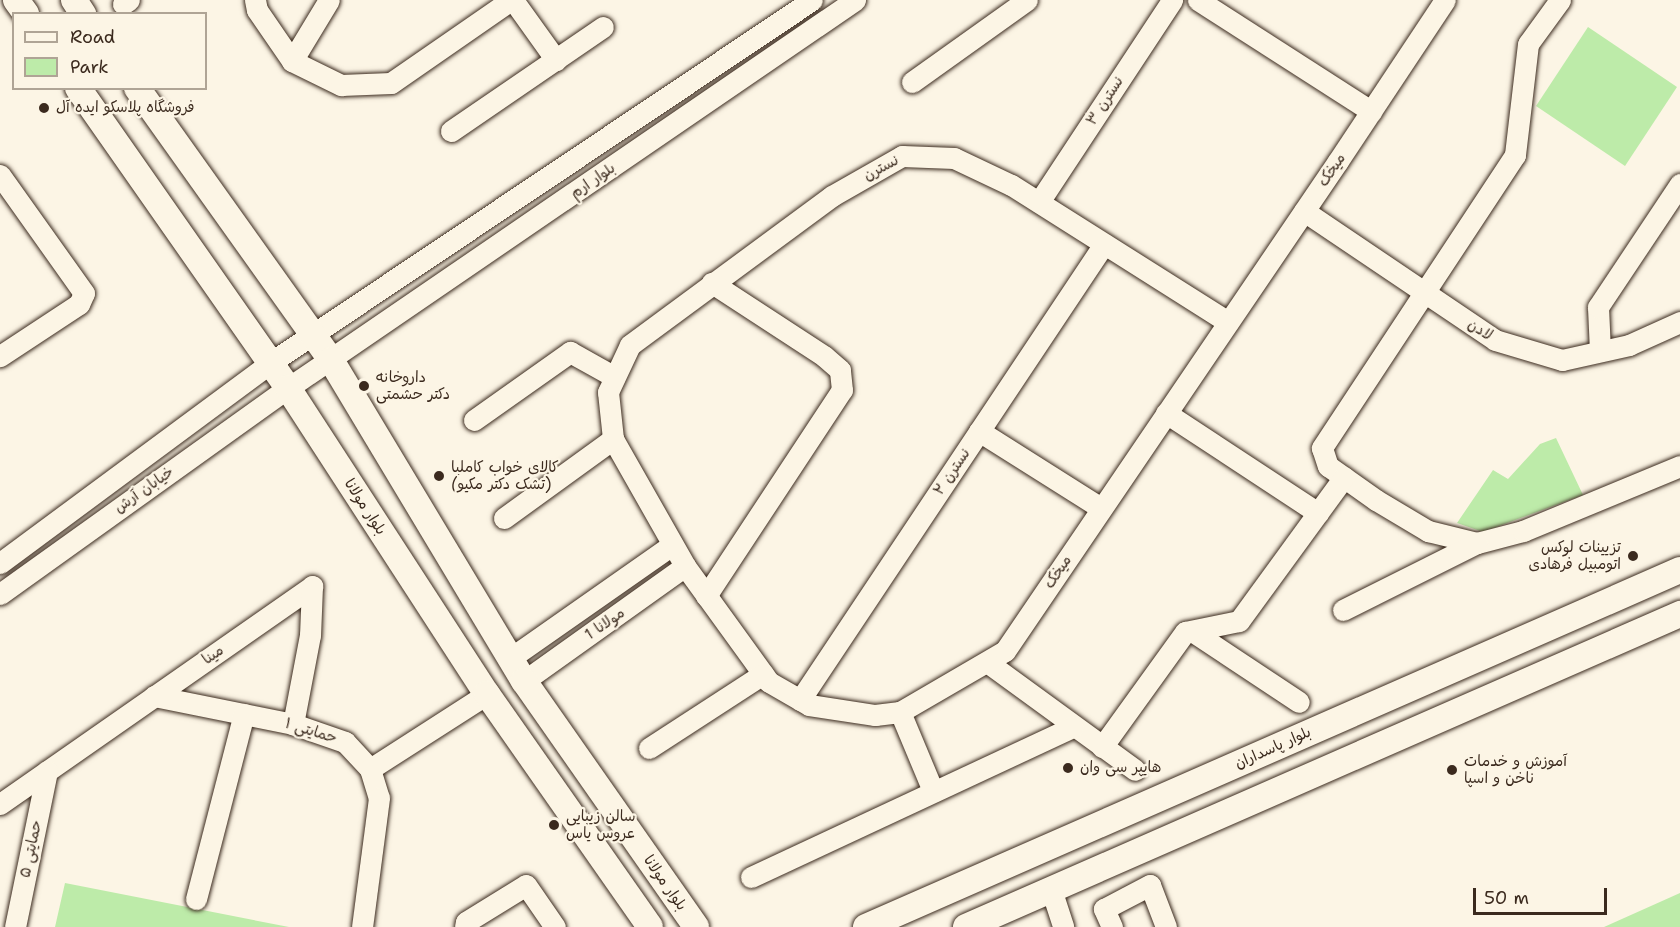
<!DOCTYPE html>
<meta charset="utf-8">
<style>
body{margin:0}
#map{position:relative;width:1680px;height:927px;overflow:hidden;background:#fcf5e5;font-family:"Shantell Sans","Playpen Sans Arabic",sans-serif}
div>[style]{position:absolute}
.green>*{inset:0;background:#bdeba9}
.roads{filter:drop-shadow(0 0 2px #3b2a1e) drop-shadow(0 0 2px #3b2a1e)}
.minor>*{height:21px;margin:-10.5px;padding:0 10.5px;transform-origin:10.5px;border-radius:10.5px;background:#fcf5e5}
.major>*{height:26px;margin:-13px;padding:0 13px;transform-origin:13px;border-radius:13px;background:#fcf5e5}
.dots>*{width:16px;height:16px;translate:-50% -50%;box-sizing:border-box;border:3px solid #fcf5e5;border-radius:50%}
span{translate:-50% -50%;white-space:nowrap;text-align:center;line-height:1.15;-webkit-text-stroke:4.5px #fcf5e5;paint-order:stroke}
.street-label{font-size:15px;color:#3b2a1e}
.poi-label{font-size:15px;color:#3b2a1e}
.left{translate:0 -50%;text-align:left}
.right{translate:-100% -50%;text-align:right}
.legend{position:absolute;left:12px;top:12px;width:195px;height:78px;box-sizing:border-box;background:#fcf5e5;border:2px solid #afa495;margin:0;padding:8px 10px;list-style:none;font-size:18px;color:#3b2a1e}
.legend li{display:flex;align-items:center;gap:12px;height:30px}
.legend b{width:30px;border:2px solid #afa495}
.scale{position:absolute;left:1473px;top:888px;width:134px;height:27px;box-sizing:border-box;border:3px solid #3b2a1e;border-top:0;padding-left:8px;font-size:18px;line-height:21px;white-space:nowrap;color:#3b2a1e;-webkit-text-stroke:4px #fcf5e5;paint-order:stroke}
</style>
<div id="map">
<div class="green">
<div style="clip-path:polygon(1588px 27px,1677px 87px,1625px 166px,1536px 106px)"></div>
<div style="clip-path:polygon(1556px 438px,1583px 495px,1483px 532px,1457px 523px,1493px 470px,1508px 479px,1540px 444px)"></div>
<div style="clip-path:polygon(65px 883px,289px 927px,55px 927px)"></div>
<div style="clip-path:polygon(1680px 893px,1680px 927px,1604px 927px)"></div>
</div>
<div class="roads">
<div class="minor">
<div style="left:255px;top:0;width:10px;rotate:79deg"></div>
<div style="left:257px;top:10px;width:62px;rotate:55.5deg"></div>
<div style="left:292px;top:61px;width:55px;rotate:26.1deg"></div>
<div style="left:341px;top:85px;width:50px;rotate:-2.3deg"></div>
<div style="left:391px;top:83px;width:146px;rotate:-34.7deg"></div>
<div style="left:513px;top:0;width:74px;rotate:54.4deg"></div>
<div style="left:1198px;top:0;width:206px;rotate:32.7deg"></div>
<div style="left:1560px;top:0;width:54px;rotate:126deg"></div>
<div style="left:1528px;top:44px;width:112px;rotate:96.7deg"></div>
<div style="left:1515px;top:155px;width:351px;rotate:123.4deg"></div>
<div style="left:1322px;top:448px;width:19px;rotate:72deg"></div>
<div style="left:1328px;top:466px;width:59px;rotate:35.3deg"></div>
<div style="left:1376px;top:500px;width:61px;rotate:30.8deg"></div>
<div style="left:1428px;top:531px;width:50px;rotate:13.8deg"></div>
<div style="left:1477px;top:543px;width:48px;rotate:-14.6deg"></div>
<div style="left:1523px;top:531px;width:170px;rotate:-22.5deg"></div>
<div style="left:123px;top:4px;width:7px;rotate:-34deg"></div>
<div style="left:292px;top:61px;width:71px;rotate:-58.8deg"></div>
<div style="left:912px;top:82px;width:141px;rotate:-35.5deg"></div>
<div style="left:451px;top:131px;width:184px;rotate:-34.4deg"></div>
<div style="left:0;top:175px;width:145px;rotate:54.6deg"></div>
<div style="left:84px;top:293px;width:12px;rotate:114deg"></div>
<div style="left:79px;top:304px;width:95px;rotate:146.6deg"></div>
<div style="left:1039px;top:202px;width:242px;rotate:-56.6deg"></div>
<div style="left:1304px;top:211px;width:230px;rotate:34deg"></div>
<div style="left:1495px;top:340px;width:70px;rotate:16.6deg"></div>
<div style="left:1562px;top:360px;width:69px;rotate:-12.6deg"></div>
<div style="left:1629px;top:345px;width:56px;rotate:-24.3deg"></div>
<div style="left:1228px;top:322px;width:257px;rotate:-147.7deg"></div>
<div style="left:1011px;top:185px;width:63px;rotate:-154.7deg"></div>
<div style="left:954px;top:158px;width:52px;rotate:-177.8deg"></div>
<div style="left:902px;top:156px;width:81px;rotate:150.3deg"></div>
<div style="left:832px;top:196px;width:251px;rotate:143.6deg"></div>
<div style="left:630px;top:345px;width:52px;rotate:115.1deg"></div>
<div style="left:608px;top:392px;width:47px;rotate:83.9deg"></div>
<div style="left:613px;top:439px;width:146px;rotate:60.4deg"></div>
<div style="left:685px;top:566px;width:143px;rotate:54.1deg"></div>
<div style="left:769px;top:682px;width:46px;rotate:29.9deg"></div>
<div style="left:809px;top:705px;width:67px;rotate:8.6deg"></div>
<div style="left:875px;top:715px;width:25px;rotate:-7deg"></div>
<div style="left:900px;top:712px;width:121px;rotate:-30.2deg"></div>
<div style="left:1005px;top:651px;width:592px;rotate:-55.8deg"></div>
<div style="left:1338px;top:161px;width:193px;rotate:-56.4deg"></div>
<div style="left:1600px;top:351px;width:44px;rotate:-92.6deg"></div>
<div style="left:1598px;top:307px;width:148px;rotate:-56.3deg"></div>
<div style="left:1166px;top:413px;width:182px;rotate:33.3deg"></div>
<div style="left:474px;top:420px;width:118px;rotate:-35.3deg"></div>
<div style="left:570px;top:352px;width:51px;rotate:29.1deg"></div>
<div style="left:979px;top:431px;width:144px;rotate:32.3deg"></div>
<div style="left:504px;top:518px;width:135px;rotate:-35.9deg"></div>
<div style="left:0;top:563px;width:336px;rotate:-36.5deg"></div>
<div style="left:270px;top:363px;width:652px;rotate:-33.81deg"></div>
<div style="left:0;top:594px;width:354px;rotate:-35.6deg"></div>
<div style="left:288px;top:388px;width:687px;rotate:-34.38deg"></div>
<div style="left:706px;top:596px;width:247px;rotate:-56.6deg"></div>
<div style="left:842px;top:390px;width:20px;rotate:-96deg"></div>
<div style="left:840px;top:370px;width:21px;rotate:-139deg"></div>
<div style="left:824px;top:356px;width:134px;rotate:-146.9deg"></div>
<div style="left:1343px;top:610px;width:150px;rotate:-26.6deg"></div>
<div style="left:1192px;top:631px;width:128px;rotate:33.6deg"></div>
<div style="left:512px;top:657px;width:195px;rotate:-35deg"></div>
<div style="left:987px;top:662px;width:183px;rotate:36.1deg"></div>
<div style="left:524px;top:681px;width:198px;rotate:-35.5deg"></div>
<div style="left:154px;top:696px;width:142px;rotate:11.4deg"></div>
<div style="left:293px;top:724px;width:55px;rotate:19.1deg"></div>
<div style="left:345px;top:742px;width:37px;rotate:47deg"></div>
<div style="left:370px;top:769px;width:30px;rotate:73deg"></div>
<div style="left:379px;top:798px;width:130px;rotate:97.5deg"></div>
<div style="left:800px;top:700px;width:548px;rotate:-56.31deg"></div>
<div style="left:900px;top:712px;width:86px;rotate:67.3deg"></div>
<div style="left:1102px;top:747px;width:142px;rotate:-54.2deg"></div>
<div style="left:1185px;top:632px;width:55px;rotate:-11.5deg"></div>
<div style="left:1239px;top:621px;width:178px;rotate:-53.9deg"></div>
<div style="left:649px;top:748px;width:136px;rotate:-33deg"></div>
<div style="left:370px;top:769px;width:139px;rotate:-32.7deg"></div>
<div style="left:0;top:804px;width:381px;rotate:-34.9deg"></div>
<div style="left:312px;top:586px;width:49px;rotate:92.3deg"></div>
<div style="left:310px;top:635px;width:91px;rotate:100.8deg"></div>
<div style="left:751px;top:877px;width:355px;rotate:-25deg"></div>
<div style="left:1051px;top:889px;width:40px;rotate:72deg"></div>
<div style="left:196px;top:899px;width:191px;rotate:-75.5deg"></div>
<div style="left:15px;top:927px;width:159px;rotate:-78.4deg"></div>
<div style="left:465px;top:927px;width:5px;rotate:-79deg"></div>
<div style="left:466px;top:922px;width:70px;rotate:-31.7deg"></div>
<div style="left:526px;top:885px;width:51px;rotate:55.4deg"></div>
<div style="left:1112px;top:927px;width:20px;rotate:-114deg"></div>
<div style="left:1104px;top:909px;width:52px;rotate:-27.6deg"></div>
<div style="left:1150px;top:885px;width:45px;rotate:69.1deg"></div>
</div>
<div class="major">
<div style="left:16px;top:0;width:17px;rotate:54deg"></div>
<div style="left:74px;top:0;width:17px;rotate:57deg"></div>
<div style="left:78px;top:88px;width:366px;rotate:55deg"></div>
<div style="left:288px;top:388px;width:365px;rotate:57deg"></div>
<div style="left:487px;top:694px;width:284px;rotate:55deg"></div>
<div style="left:137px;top:88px;width:334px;rotate:54.5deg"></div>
<div style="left:331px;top:360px;width:375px;rotate:59deg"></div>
<div style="left:524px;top:681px;width:300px;rotate:55deg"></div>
<div style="left:866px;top:927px;width:889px;rotate:-23.68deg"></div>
<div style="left:966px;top:927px;width:780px;rotate:-23.67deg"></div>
</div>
</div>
<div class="dots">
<div style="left:44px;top:108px;background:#3b2a1e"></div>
<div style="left:364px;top:386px;background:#3b2a1e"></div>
<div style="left:439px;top:476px;background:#3b2a1e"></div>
<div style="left:1633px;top:556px;background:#3b2a1e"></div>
<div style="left:1068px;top:768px;background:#3b2a1e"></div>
<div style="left:1452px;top:770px;background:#3b2a1e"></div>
<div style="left:554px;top:825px;background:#3b2a1e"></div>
</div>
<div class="street-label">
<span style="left:1105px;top:101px;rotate:-57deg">نسترن ۳</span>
<span style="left:881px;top:168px;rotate:-28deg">نسترن</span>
<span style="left:1332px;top:170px;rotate:-56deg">میخک</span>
<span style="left:593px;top:181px;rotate:-35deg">بلوار ارم</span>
<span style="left:1480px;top:330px;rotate:33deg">لادن</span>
<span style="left:952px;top:472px;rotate:-56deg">نسترن ۲</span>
<span style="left:144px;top:490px;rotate:-35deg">خیابان آرش</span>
<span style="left:365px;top:507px;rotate:57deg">بلوار مولانا</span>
<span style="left:1058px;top:572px;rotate:-56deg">میخک</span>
<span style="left:605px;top:624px;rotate:-35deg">مولانا 1</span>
<span style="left:213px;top:655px;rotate:-35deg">مینا</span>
<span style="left:311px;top:731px;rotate:17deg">حمایتی ۱</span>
<span style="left:1273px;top:748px;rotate:-24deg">بلوار پاسداران</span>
<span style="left:31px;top:849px;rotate:-78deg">حمایتی ۵</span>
<span style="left:665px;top:883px;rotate:55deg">بلوار مولانا</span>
</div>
<div class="poi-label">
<span class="left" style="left:56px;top:108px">فروشگاه پلاسکو ایده آل</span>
<span class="left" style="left:376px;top:386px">داروخانه<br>دکتر حشمتی</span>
<span class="left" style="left:451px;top:476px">کالای خواب کاملیا<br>(تشک دکتر مکیو)</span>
<span class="right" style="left:1621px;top:556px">تزیینات لوکس<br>اتومبیل فرهادی</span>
<span class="left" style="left:1464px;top:770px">آموزش و خدمات<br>ناخن و اسپا</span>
<span class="left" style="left:1080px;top:768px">هایپر سی وان</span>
<span class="left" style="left:566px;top:825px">سالن زیبایی<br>عروس یاس</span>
</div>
<ul class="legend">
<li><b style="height:8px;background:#fcf5e5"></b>Road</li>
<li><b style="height:16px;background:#bdeba9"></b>Park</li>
</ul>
<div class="scale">50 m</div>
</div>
